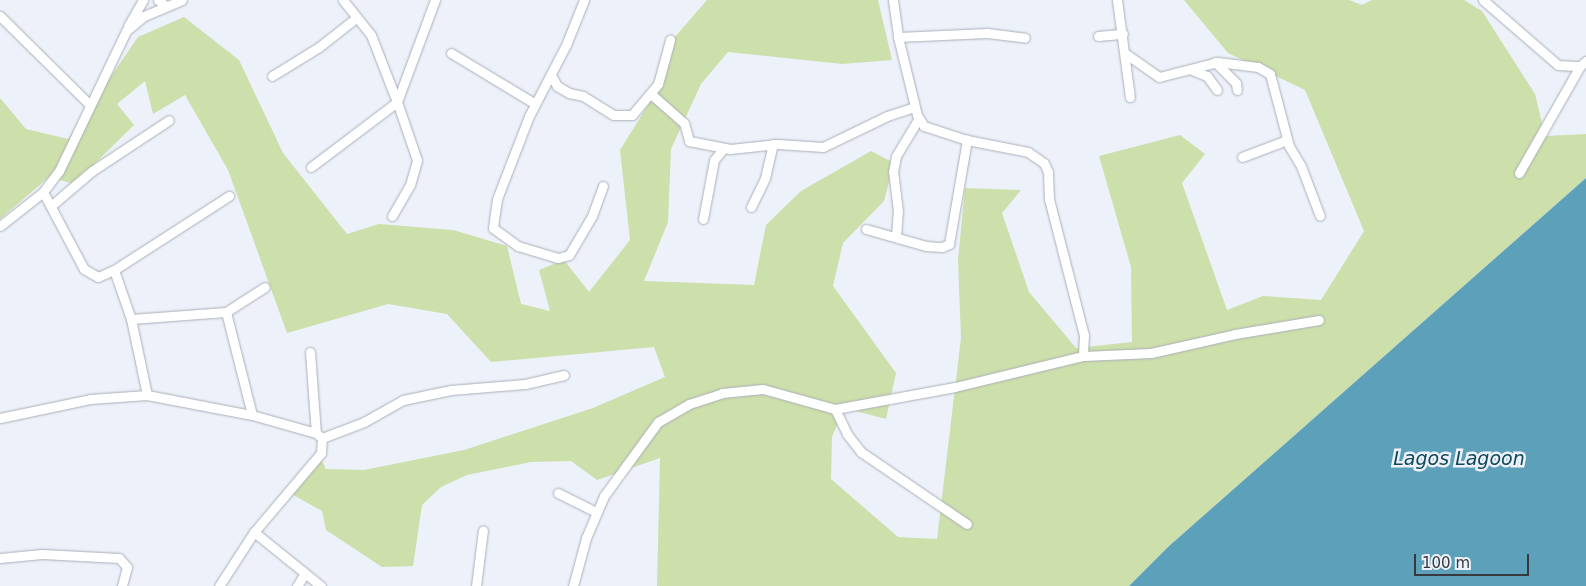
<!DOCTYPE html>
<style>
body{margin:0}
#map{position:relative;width:1586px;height:586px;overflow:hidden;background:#ecf1fa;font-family:"DejaVu Sans",sans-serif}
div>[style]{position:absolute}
.green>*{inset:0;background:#cddfab}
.water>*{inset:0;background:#5da0b9}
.roads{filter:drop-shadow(0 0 1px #aaafb7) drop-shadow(0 0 1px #aaafb7)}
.minor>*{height:9px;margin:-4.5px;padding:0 4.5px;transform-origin:4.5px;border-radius:4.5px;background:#fff}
span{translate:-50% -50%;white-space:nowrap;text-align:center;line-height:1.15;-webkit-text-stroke:5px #ecf1fa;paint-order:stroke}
.water-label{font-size:19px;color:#0f495b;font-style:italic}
.scale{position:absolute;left:1414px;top:554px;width:115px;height:22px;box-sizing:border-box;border:2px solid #37393d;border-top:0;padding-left:6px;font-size:15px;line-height:18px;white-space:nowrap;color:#37393d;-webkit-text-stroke:4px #ecf1fa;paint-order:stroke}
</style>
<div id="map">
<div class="green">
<div style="clip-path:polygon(707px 0,878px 0,892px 60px,842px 64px,728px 52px,701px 84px,671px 149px,668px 222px,644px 281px,754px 285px,766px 225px,801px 191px,871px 151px,894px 163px,884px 201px,843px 243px,833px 286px,896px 373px,886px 419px,844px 408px,832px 437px,831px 479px,898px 537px,937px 539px,961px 338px,958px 260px,965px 188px,1021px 190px,1002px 213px,1029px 292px,1076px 348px,1132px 342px,1131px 267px,1099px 156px,1180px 135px,1205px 154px,1182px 183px,1227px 310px,1263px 296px,1321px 300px,1364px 231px,1305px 90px,1228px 53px,1184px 0,1349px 0,1362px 5px,1372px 0,1464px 0,1482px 11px,1535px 94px,1545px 136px,1586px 134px,1586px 178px,1168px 547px,1129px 586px,657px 586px,660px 458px,597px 480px,571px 461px,531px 462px,467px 475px,441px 487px,422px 505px,413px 566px,382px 567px,326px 530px,322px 511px,288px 492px,319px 455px,326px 469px,364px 470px,464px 450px,593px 408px,665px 377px,654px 347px,491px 362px,447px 314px,388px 304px,287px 333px,228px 170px,185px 95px,153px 114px,145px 81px,117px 104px,134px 125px,74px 184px,49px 177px,0 219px,0 98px,26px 129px,68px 139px,138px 37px,184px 17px,239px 60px,283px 153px,347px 234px,379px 224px,453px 230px,507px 246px,521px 304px,550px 311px,539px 270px,564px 260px,589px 292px,630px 240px,620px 150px,648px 105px,674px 38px)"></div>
</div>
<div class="water">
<div style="clip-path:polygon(1586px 178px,1586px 586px,1129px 586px,1168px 547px)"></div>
</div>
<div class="roads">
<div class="minor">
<div style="left:158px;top:0;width:10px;rotate:37deg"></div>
<div style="left:584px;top:0;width:48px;rotate:111.8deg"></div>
<div style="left:566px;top:45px;width:80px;rotate:117.5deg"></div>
<div style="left:529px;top:116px;width:89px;rotate:111.1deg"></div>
<div style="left:497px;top:199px;width:29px;rotate:98deg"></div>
<div style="left:493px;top:228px;width:31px;rotate:36deg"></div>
<div style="left:518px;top:246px;width:42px;rotate:16.7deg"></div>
<div style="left:558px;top:258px;width:11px;rotate:-15deg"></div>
<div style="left:569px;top:255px;width:45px;rotate:-59.5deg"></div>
<div style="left:592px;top:216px;width:32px;rotate:-70deg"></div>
<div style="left:893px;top:0;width:37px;rotate:82deg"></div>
<div style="left:898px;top:37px;width:80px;rotate:76.3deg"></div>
<div style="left:917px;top:115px;width:13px;rotate:58deg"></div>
<div style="left:924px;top:126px;width:45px;rotate:18deg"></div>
<div style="left:967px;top:140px;width:62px;rotate:11.1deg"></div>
<div style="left:1028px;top:152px;width:19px;rotate:35deg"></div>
<div style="left:1044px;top:163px;width:10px;rotate:66deg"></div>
<div style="left:1048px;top:172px;width:27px;rotate:88deg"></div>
<div style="left:1049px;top:199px;width:140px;rotate:75.6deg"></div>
<div style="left:1084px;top:335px;width:21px;rotate:93deg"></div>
<div style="left:1117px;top:0;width:98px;rotate:82.4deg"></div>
<div style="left:1483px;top:0;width:99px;rotate:40.9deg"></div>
<div style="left:1558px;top:65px;width:22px;rotate:3deg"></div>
<div style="left:1580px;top:66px;width:8px;rotate:-40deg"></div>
<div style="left:0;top:16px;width:125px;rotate:44.7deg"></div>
<div style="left:128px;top:26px;width:30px;rotate:-60deg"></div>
<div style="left:1098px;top:36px;width:25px;rotate:-5deg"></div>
<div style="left:898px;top:37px;width:89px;rotate:-2.6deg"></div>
<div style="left:987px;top:33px;width:38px;rotate:7deg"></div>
<div style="left:451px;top:53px;width:97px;rotate:31.1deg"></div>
<div style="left:1126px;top:54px;width:40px;rotate:34.9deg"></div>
<div style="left:1159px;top:77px;width:61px;rotate:-14.3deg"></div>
<div style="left:1218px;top:62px;width:40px;rotate:7.1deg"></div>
<div style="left:1258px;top:67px;width:14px;rotate:30deg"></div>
<div style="left:1270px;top:74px;width:74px;rotate:75.2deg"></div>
<div style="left:1289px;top:146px;width:23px;rotate:59deg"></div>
<div style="left:1301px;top:166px;width:53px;rotate:69.2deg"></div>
<div style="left:1215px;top:62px;width:30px;rotate:45deg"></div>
<div style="left:1236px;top:83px;width:7px;rotate:82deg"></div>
<div style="left:1192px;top:70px;width:16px;rotate:22deg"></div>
<div style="left:1207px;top:76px;width:17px;rotate:54deg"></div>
<div style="left:551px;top:75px;width:13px;rotate:61deg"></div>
<div style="left:557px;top:86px;width:14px;rotate:30deg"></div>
<div style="left:569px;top:93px;width:14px;rotate:12deg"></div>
<div style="left:583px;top:96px;width:36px;rotate:32deg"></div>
<div style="left:614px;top:115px;width:18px"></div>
<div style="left:632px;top:115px;width:40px;rotate:-50deg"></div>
<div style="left:658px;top:84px;width:46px;rotate:-74.7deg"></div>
<div style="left:272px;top:76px;width:55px;rotate:-31.7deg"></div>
<div style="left:319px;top:47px;width:47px;rotate:-38.1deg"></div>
<div style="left:651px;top:94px;width:44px;rotate:41.3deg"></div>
<div style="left:684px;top:123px;width:19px;rotate:74deg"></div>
<div style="left:689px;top:141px;width:42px;rotate:11deg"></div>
<div style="left:730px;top:149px;width:48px;rotate:-5.9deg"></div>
<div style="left:778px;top:144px;width:45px;rotate:3.8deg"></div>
<div style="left:823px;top:147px;width:71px;rotate:-25.8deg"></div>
<div style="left:887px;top:116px;width:29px;rotate:-18deg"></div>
<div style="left:1242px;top:157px;width:48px;rotate:-20.7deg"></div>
<div style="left:311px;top:167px;width:108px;rotate:-37.1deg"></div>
<div style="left:397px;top:102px;width:72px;rotate:-111.2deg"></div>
<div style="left:371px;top:35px;width:45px;rotate:-128.7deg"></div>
<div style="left:1519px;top:173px;width:123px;rotate:-60.3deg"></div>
<div style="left:43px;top:192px;width:87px;rotate:62deg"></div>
<div style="left:84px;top:269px;width:16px;rotate:30deg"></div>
<div style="left:98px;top:277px;width:17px;rotate:-24deg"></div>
<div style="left:114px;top:270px;width:137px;rotate:-32.8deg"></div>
<div style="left:52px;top:205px;width:52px;rotate:-40.4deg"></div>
<div style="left:92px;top:171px;width:92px;rotate:-33.5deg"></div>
<div style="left:751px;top:207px;width:32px;rotate:-64deg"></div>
<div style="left:765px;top:178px;width:35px;rotate:-77deg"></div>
<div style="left:392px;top:216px;width:36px;rotate:-60deg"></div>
<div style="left:410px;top:185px;width:26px;rotate:-74deg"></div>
<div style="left:417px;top:160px;width:61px;rotate:-109deg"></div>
<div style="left:397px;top:102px;width:109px;rotate:-69.6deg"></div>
<div style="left:703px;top:219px;width:60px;rotate:-79.4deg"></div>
<div style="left:714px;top:160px;width:14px;rotate:-51deg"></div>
<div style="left:0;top:226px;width:55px;rotate:-38.3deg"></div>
<div style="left:43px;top:192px;width:26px;rotate:-53deg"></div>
<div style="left:59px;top:171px;width:155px;rotate:-64.4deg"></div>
<div style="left:126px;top:31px;width:23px;rotate:-40deg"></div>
<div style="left:144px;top:16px;width:41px;rotate:-22.8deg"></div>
<div style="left:866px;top:229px;width:62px;rotate:15.8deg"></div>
<div style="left:926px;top:246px;width:16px;rotate:4deg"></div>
<div style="left:942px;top:247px;width:8px;rotate:-23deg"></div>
<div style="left:949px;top:244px;width:106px;rotate:-80.2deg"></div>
<div style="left:896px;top:237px;width:26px;rotate:-86deg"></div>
<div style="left:898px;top:211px;width:39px;rotate:-97deg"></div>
<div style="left:893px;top:172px;width:16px;rotate:-79deg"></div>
<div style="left:896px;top:156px;width:44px;rotate:-58.8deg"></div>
<div style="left:114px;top:270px;width:52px;rotate:70.9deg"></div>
<div style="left:131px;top:319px;width:78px;rotate:78.1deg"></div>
<div style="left:226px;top:312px;width:46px;rotate:-32.7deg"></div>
<div style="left:131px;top:319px;width:95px;rotate:-4.2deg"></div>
<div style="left:226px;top:312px;width:106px;rotate:75.8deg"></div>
<div style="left:310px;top:352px;width:81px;rotate:85.8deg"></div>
<div style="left:835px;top:409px;width:28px;rotate:64deg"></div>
<div style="left:847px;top:434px;width:23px;rotate:52deg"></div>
<div style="left:861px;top:452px;width:128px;rotate:34.2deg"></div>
<div style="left:0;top:418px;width:92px;rotate:-11.9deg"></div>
<div style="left:90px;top:399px;width:57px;rotate:-4deg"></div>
<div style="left:147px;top:395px;width:107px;rotate:10.8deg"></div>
<div style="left:252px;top:415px;width:66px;rotate:15.7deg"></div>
<div style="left:316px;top:433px;width:8px;rotate:40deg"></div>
<div style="left:322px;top:438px;width:15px;rotate:94deg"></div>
<div style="left:321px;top:453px;width:104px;rotate:130.3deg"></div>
<div style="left:254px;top:532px;width:64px;rotate:122.9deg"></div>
<div style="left:322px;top:438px;width:45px;rotate:-20.9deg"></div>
<div style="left:364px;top:422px;width:45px;rotate:-29.4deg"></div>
<div style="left:403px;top:400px;width:49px;rotate:-11.8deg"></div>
<div style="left:451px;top:390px;width:74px;rotate:-4.6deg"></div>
<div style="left:525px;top:384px;width:40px;rotate:-13deg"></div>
<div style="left:558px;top:493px;width:42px;rotate:26.6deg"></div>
<div style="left:254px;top:532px;width:86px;rotate:38.9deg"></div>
<div style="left:0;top:558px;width:42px;rotate:-5.4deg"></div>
<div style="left:42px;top:554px;width:77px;rotate:3deg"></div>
<div style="left:119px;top:558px;width:12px;rotate:48deg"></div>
<div style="left:127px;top:567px;width:20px;rotate:105deg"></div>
<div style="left:297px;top:586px;width:15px;rotate:-58deg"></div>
<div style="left:476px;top:586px;width:56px;rotate:-82.9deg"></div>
<div style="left:573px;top:586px;width:50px;rotate:-74.8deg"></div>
<div style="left:586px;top:538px;width:46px;rotate:-66.8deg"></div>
<div style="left:604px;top:496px;width:92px;rotate:-53.9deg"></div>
<div style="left:658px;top:422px;width:36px;rotate:-30deg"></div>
<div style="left:689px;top:404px;width:35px;rotate:-18deg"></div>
<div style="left:722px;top:393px;width:41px;rotate:-5.6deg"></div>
<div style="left:763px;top:389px;width:75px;rotate:15.5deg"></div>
<div style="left:835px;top:409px;width:122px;rotate:-10.4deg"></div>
<div style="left:955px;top:387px;width:132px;rotate:-13.6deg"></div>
<div style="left:1083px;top:356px;width:68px;rotate:-2.5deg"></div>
<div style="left:1151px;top:353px;width:86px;rotate:-12.7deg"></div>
<div style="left:1235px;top:334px;width:85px;rotate:-9.5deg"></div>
</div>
</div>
<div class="water-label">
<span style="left:1459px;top:459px">Lagos Lagoon</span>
</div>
<div class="scale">100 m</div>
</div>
